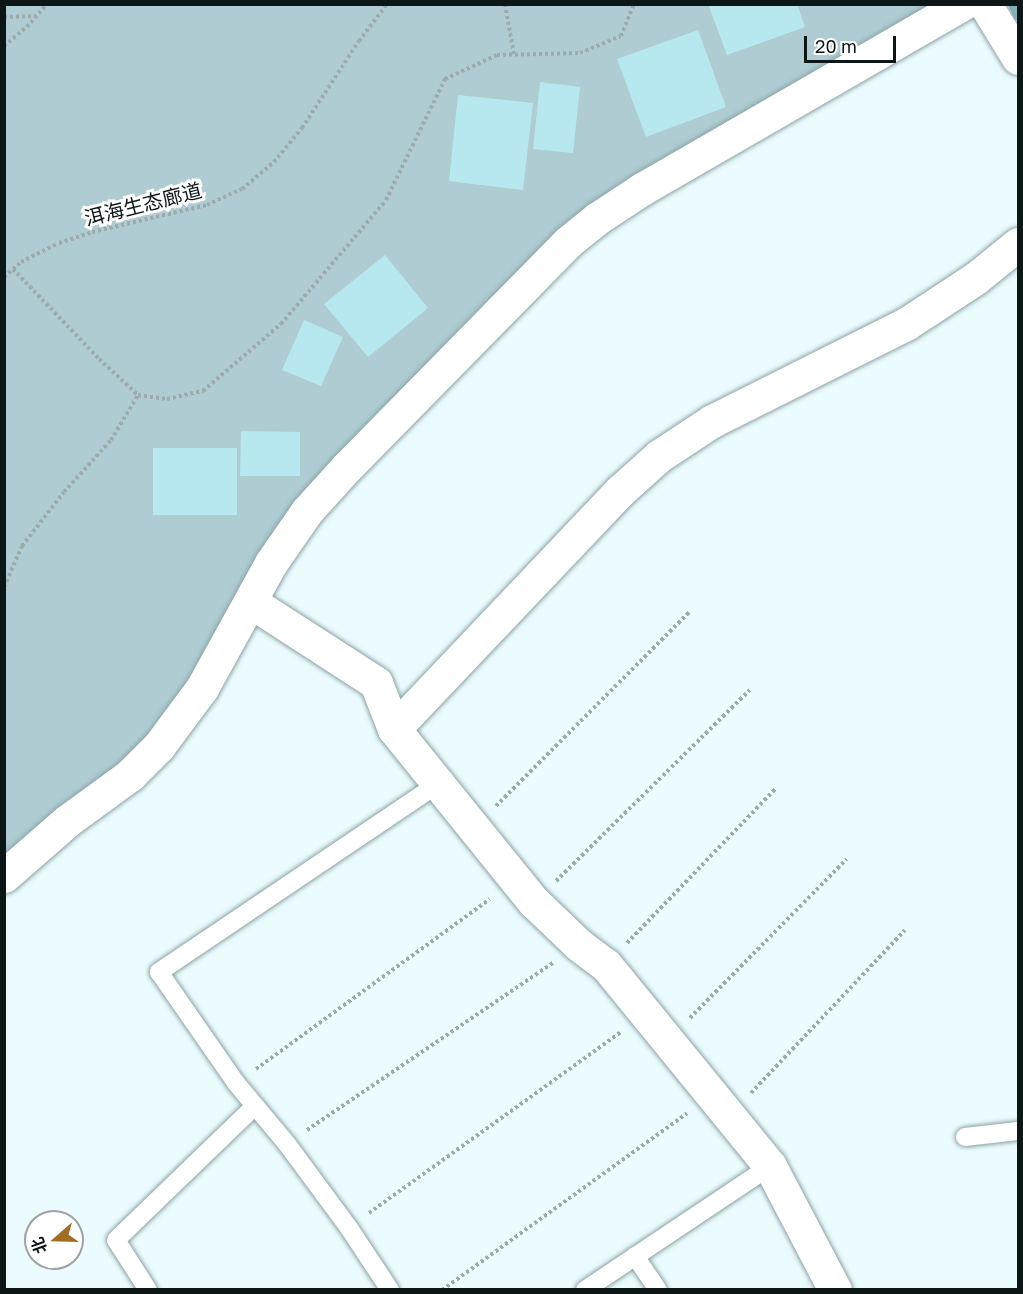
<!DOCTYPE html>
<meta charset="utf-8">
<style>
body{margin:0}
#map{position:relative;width:1023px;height:1294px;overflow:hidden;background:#ecfbfd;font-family:"Golos Text","Noto Sans SC",sans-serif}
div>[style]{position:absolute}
.green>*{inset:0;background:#aeccd2}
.stream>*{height:9px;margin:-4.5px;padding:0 4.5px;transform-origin:4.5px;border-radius:4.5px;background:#84b4bb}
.building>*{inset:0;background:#b7e8f0}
.path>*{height:4px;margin-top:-2px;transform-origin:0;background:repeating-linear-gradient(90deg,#9daaac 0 3px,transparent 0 6px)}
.roads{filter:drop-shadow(0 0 2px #8ba2a6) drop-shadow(0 0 2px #8ba2a6)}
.lane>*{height:18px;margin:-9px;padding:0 9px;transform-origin:9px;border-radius:9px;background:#fff}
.street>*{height:33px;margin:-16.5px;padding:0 16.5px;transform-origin:16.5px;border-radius:16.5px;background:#fff}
span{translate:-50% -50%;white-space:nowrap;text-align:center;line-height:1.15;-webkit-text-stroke:6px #fff;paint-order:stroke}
.street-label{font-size:20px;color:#0d1617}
.frame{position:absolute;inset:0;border:6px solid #0d1617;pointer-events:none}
.north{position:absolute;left:24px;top:1210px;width:60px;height:60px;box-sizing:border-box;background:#fff;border:2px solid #9ea2a2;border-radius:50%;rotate:250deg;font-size:16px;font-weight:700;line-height:24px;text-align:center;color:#0d1617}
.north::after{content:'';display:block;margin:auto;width:21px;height:27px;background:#a06d23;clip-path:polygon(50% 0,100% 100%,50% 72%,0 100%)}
.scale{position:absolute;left:804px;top:36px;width:92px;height:27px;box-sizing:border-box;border:3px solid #0d1617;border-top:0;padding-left:8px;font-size:18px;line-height:21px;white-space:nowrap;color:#0d1617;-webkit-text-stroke:4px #fff;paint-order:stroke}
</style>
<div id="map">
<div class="green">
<div style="clip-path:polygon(5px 5px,945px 5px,507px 288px,204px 659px,140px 744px,86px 792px,5px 857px)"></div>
</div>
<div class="stream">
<div style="left:1012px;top:4px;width:13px;rotate:63deg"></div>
</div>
<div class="building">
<div style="clip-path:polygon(708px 4px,797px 4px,805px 27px,727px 55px)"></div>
<div style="clip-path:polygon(698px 30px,726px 107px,646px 137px,617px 59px)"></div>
<div style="clip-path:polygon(540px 82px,580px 87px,573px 153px,533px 149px)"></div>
<div style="clip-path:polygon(458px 95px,533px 103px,523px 190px,449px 181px)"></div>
<div style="clip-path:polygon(385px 255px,428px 308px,368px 357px,324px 304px)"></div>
<div style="clip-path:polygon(304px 320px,343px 337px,321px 386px,282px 370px)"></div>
<div style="clip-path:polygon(241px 431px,300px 432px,300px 476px,240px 476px)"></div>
<div style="clip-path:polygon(153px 448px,237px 448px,237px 515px,153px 515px)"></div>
</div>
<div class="path">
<div style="left:505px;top:4px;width:52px;rotate:80deg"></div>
<div style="left:4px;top:17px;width:32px;rotate:-2deg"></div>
<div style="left:4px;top:46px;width:30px;rotate:-40deg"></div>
<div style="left:27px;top:27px;width:30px;rotate:-49deg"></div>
<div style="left:13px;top:269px;width:124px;rotate:46.3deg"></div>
<div style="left:99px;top:359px;width:53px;rotate:42.7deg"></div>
<div style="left:138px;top:395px;width:29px;rotate:8deg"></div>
<div style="left:167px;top:399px;width:37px;rotate:-13deg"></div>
<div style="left:203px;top:391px;width:103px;rotate:-40.7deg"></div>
<div style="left:281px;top:324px;width:162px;rotate:-49.7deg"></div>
<div style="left:386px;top:200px;width:135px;rotate:-64deg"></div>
<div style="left:445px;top:79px;width:57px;rotate:-24.8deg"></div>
<div style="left:497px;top:55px;width:83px;rotate:-1.4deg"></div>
<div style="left:580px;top:53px;width:44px;rotate:-22.5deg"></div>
<div style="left:621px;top:36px;width:35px;rotate:-68deg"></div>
<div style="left:4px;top:277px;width:23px;rotate:-41deg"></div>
<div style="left:21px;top:262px;width:42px;rotate:-26.6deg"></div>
<div style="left:59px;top:243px;width:35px;rotate:-18deg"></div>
<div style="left:92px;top:232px;width:118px;rotate:-13.2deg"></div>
<div style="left:207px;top:205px;width:38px;rotate:-25deg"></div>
<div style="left:242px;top:189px;width:42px;rotate:-40.2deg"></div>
<div style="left:274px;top:162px;width:44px;rotate:-50.5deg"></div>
<div style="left:302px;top:128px;width:104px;rotate:-56.8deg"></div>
<div style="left:359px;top:41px;width:46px;rotate:-52.9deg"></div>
<div style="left:4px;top:587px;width:45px;rotate:-66.3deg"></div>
<div style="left:22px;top:546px;width:68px;rotate:-52.1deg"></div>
<div style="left:64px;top:492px;width:70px;rotate:-47.9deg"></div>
<div style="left:111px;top:440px;width:52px;rotate:-59deg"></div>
<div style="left:496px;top:806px;width:276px;rotate:-45.1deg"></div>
<div style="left:556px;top:881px;width:272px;rotate:-44.6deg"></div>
<div style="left:627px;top:943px;width:214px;rotate:-46.1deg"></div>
<div style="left:690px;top:1018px;width:223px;rotate:-45.4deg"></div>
<div style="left:256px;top:1069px;width:289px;rotate:-36deg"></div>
<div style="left:751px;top:1093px;width:224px;rotate:-46.6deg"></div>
<div style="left:307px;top:1130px;width:299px;rotate:-34.2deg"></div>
<div style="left:369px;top:1213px;width:310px;rotate:-35.7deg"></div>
<div style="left:442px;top:1290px;width:302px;rotate:-35.8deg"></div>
</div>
<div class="roads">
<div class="lane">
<div style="left:965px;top:1137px;width:53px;rotate:-6.5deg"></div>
<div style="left:635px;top:1256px;width:41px;rotate:55.9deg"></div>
<div style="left:148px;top:1290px;width:59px;rotate:-122.6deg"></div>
<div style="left:116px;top:1240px;width:193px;rotate:-44deg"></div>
<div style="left:390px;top:1290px;width:74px;rotate:-123.5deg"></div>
<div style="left:349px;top:1228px;width:104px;rotate:-126.4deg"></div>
<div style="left:287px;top:1144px;width:80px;rotate:-129.9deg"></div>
<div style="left:236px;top:1083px;width:135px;rotate:-124.7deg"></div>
<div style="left:159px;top:972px;width:338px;rotate:-34deg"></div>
<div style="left:585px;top:1290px;width:223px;rotate:-33.8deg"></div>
</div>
<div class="street">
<div style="left:985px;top:4px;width:63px;rotate:58.6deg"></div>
<div style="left:251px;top:602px;width:149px;rotate:32.9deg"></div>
<div style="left:376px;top:683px;width:49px;rotate:68.6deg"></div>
<div style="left:394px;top:729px;width:194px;rotate:51.1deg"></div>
<div style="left:516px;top:880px;width:28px;rotate:51deg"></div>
<div style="left:534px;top:902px;width:62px;rotate:43.7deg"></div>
<div style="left:579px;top:945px;width:34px;rotate:37deg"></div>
<div style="left:606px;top:965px;width:259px;rotate:50.8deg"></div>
<div style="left:770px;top:1166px;width:140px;rotate:62.3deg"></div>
<div style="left:394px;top:729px;width:328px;rotate:-46.5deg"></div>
<div style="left:620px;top:491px;width:52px;rotate:-41.9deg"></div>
<div style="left:659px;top:456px;width:64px;rotate:-33.4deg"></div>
<div style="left:712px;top:421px;width:217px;rotate:-26.6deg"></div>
<div style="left:906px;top:324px;width:84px;rotate:-33.3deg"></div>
<div style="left:976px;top:278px;width:54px;rotate:-39deg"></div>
<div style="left:4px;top:876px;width:84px;rotate:-41.1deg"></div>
<div style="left:67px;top:821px;width:78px;rotate:-36.1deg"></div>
<div style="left:130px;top:775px;width:41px;rotate:-45deg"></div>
<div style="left:159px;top:746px;width:72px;rotate:-53.4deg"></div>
<div style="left:202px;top:688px;width:143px;rotate:-61.1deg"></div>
<div style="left:271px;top:563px;width:63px;rotate:-55.3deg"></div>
<div style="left:307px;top:511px;width:58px;rotate:-47.8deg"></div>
<div style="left:346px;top:468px;width:317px;rotate:-45.5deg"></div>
<div style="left:568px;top:242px;width:38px;rotate:-39deg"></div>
<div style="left:598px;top:218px;width:53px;rotate:-33.4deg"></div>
<div style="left:642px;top:189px;width:370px;rotate:-30deg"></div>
</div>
</div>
<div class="street-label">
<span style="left:143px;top:204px;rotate:-14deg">洱海生态廊道</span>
</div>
<div class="frame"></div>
<div class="north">北</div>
<div class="scale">20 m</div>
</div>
